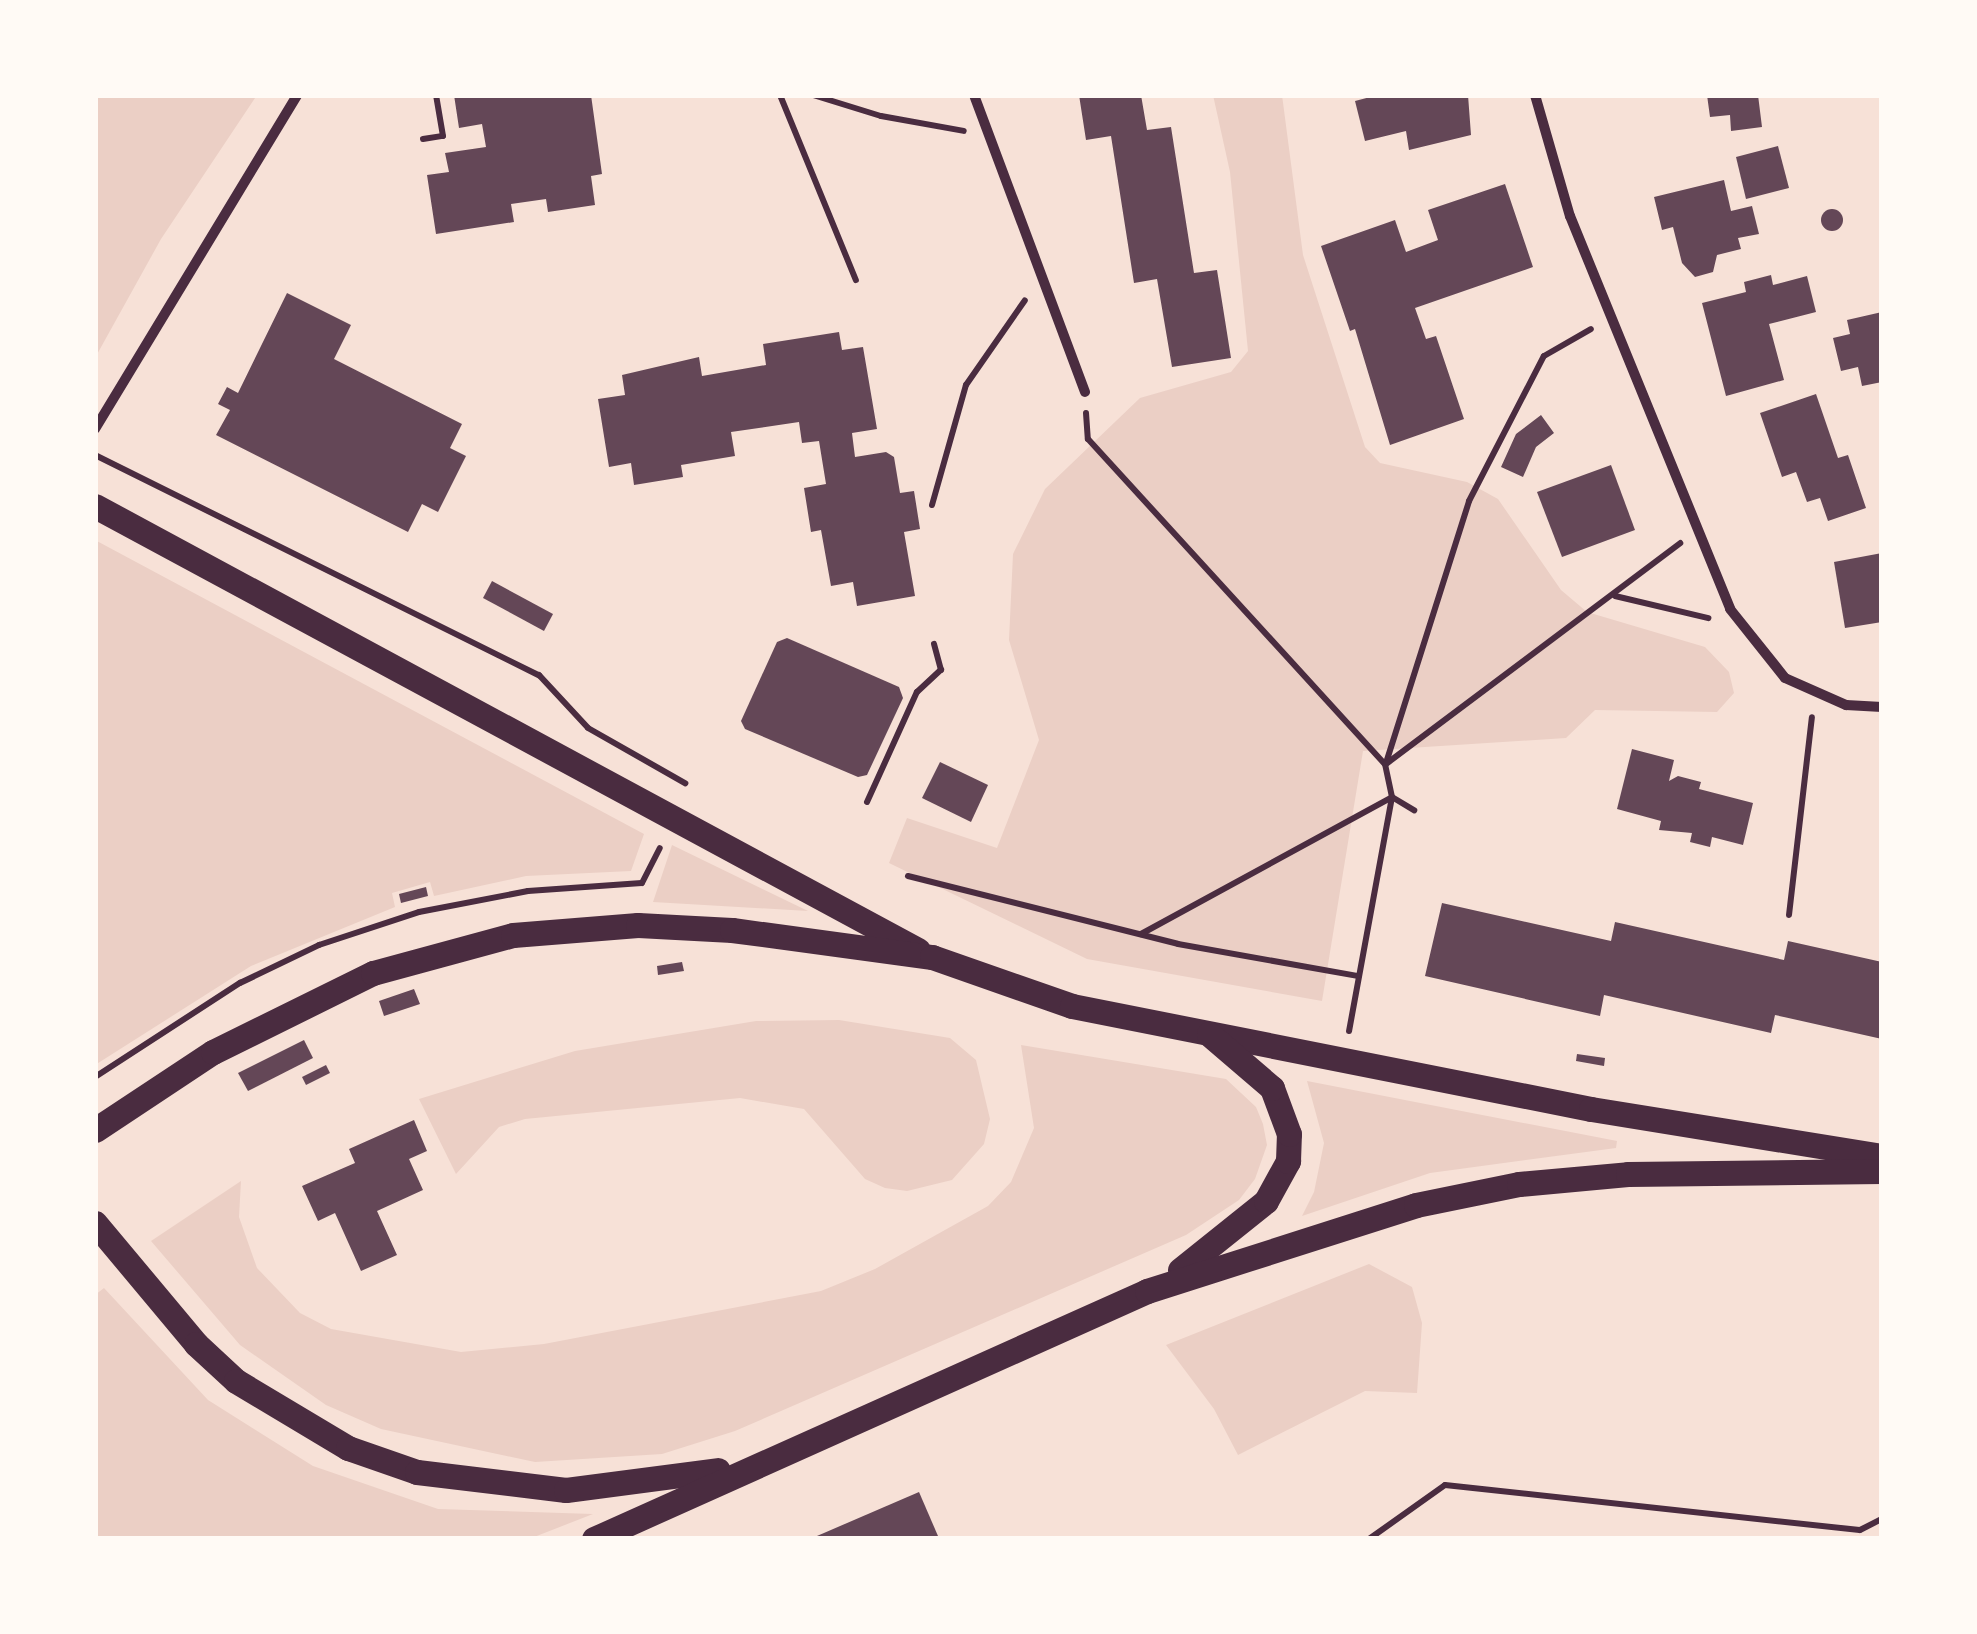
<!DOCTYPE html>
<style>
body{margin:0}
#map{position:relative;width:1977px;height:1634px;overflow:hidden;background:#f7e1d7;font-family:"Golos Text",sans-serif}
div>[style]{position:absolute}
.green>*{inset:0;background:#ebcfc5}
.building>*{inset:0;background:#644757}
.round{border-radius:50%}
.path>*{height:6px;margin:-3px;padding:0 3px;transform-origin:3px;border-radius:3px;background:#4a2c40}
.minor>*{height:10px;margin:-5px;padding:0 5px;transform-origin:5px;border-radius:5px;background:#4a2c40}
.primary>*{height:25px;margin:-12.5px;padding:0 12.5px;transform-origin:12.5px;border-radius:12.5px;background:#4a2c40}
span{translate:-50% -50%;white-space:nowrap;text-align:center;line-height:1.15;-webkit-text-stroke:9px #fffaf5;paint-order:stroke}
.frame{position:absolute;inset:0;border:98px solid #fffaf5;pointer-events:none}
</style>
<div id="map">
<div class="green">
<div style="clip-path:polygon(95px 95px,257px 95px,161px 239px,95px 358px)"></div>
<div style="clip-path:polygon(1213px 95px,1282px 95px,1303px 255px,1365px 447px,1380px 463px,1467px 482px,1498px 499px,1561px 590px,1587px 612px,1705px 647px,1729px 672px,1734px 693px,1717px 712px,1595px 710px,1566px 738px,1363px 751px,1322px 1001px,1087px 959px,889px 863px,907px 818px,997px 848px,1039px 740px,1009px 640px,1013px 554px,1045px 489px,1140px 398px,1231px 372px,1248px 351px,1230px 172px)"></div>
<div style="clip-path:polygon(95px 540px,644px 834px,631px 871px,526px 876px,434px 896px,430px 882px,392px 893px,395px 907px,251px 966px,95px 1065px)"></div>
<div style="clip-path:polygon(672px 845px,808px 911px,653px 902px)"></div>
<div style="clip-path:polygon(839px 1020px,950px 1038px,976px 1060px,990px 1119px,984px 1144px,952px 1180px,907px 1191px,885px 1188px,865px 1179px,804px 1109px,740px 1098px,525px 1119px,499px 1127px,456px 1174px,419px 1099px,575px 1051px,756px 1021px)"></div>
<div style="clip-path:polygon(1021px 1045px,1226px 1079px,1256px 1107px,1263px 1124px,1267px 1145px,1255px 1179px,1239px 1200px,1186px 1235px,735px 1431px,662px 1454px,535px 1462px,381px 1429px,326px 1405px,240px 1345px,151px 1241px,241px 1181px,239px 1217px,257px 1268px,300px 1313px,331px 1329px,461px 1352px,544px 1344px,821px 1291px,875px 1269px,988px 1206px,1011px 1182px,1034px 1128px)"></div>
<div style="clip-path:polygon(1307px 1081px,1617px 1141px,1616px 1148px,1430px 1173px,1302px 1216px,1314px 1192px,1324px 1143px)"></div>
<div style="clip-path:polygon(1369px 1264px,1412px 1287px,1422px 1323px,1417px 1393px,1365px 1391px,1238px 1455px,1214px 1409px,1166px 1345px)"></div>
<div style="clip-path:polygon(104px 1288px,208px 1400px,313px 1466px,438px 1509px,593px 1514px,529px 1539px,95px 1539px,95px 1295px)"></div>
</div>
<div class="building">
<div style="clip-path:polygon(454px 95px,591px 95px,602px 174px,591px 176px,595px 205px,548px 212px,546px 199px,511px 204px,514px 222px,436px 234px,427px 175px,449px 172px,445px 153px,486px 147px,482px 124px,459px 128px)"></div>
<div style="clip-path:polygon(1079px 95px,1141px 95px,1147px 130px,1171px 127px,1194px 273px,1217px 270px,1231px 358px,1172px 367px,1157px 279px,1134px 283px,1111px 136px,1086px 140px)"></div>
<div style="clip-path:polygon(1378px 95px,1468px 95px,1471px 135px,1409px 150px,1406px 131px,1365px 141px,1355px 101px)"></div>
<div style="clip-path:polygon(1707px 95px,1758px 95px,1762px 127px,1731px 131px,1730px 115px,1710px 117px)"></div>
<div style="clip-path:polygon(1778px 146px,1789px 188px,1746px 199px,1736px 157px)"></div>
<div style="clip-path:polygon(1724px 180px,1731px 211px,1752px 206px,1759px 234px,1738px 238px,1741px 249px,1717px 255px,1713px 272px,1695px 277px,1682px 263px,1673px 227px,1662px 230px,1654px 197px)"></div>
<div style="clip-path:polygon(1505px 184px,1533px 267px,1415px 308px,1426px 339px,1436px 336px,1464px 419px,1390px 445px,1355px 329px,1350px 331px,1321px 246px,1395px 220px,1406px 252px,1438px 240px,1428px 210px)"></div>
<div class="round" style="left:1821px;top:209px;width:22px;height:22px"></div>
<div style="clip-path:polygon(1771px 275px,1773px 285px,1807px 276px,1816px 312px,1769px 324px,1784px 380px,1726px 396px,1702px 303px,1746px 292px,1744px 282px)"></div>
<div style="clip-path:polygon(287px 293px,351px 325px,334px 359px,462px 424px,450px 448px,466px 456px,438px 512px,422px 504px,408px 532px,216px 435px,230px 410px,218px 404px,227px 387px,238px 393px)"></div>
<div style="clip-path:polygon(1882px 312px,1882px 382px,1862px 386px,1858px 367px,1841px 371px,1833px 338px,1850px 334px,1847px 320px)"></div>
<div style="clip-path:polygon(839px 332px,842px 350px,863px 347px,877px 429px,852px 433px,855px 457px,886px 452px,894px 457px,900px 493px,914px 491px,920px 529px,904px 532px,915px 596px,857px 606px,853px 582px,831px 586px,821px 530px,811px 532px,804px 488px,826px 484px,819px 441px,802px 443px,799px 422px,731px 432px,735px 456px,681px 465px,683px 477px,634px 485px,631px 463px,609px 467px,598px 399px,625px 395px,622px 375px,699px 357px,702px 376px,766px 365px,763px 344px)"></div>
<div style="clip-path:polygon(1816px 394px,1838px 458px,1848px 455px,1866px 508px,1828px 521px,1820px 498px,1807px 502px,1796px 472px,1782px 477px,1760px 413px)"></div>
<div style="clip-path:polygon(1541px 415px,1554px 433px,1536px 447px,1523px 477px,1501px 467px,1516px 434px)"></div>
<div style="clip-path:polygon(1611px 465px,1635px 530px,1562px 557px,1537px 492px)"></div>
<div style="clip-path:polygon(1882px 553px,1882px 622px,1845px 628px,1834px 562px)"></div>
<div style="clip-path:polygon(492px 581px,553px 614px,544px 631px,483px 598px)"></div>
<div style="clip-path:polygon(787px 638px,899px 687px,903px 698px,867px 775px,858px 777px,745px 729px,741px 721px,777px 642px)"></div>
<div style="clip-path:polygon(1632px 749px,1674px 760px,1669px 781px,1678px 776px,1701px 782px,1699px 789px,1753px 803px,1743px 845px,1712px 837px,1710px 847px,1690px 842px,1692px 833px,1659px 830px,1661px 821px,1617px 809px)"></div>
<div style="clip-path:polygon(940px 762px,988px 785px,971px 822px,922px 798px)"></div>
<div style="clip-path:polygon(426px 887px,428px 896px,401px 903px,399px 894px)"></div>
<div style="clip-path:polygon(1442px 903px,1611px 941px,1615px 922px,1784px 960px,1788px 941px,1882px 962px,1882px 1039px,1775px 1015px,1771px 1033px,1604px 995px,1600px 1016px,1425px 976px)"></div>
<div style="clip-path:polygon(682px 962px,684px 971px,658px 975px,657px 966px)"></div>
<div style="clip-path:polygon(414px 989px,420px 1004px,384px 1016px,379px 1001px)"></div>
<div style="clip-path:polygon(304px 1040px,313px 1058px,248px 1091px,238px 1073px)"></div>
<div style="clip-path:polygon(1577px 1054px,1605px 1058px,1604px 1066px,1576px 1061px)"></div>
<div style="clip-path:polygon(326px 1065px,330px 1073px,306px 1085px,302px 1077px)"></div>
<div style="clip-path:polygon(414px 1120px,427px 1151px,409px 1159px,423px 1190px,377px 1211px,397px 1255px,361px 1271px,335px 1213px,318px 1221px,302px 1186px,355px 1163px,349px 1149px)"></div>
<div style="clip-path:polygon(919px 1492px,938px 1536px,932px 1539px,810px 1539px)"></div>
</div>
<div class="path">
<div style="left:780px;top:95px;width:200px;rotate:67.7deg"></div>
<div style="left:813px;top:95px;width:71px;rotate:17.2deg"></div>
<div style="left:881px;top:116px;width:84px;rotate:10.2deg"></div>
<div style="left:423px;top:139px;width:20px;rotate:-9deg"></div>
<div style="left:443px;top:136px;width:42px;rotate:-99.7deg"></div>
<div style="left:1086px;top:413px;width:26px;rotate:86deg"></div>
<div style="left:1088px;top:439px;width:440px;rotate:47.6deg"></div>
<div style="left:1385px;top:764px;width:34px;rotate:78deg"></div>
<div style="left:1392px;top:797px;width:238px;rotate:100.4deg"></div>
<div style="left:95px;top:455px;width:496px;rotate:26.4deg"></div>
<div style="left:539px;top:675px;width:72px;rotate:47.2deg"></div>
<div style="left:588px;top:728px;width:112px;rotate:29.6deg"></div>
<div style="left:932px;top:505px;width:125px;rotate:-74.2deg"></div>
<div style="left:966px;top:385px;width:103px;rotate:-55.2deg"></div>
<div style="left:1615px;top:596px;width:96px;rotate:13.3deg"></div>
<div style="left:1386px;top:763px;width:275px;rotate:-72.4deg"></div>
<div style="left:1469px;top:501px;width:163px;rotate:-62.7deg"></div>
<div style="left:1544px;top:356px;width:54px;rotate:-29.9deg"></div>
<div style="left:1386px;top:764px;width:368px;rotate:-36.9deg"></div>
<div style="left:867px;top:802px;width:121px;rotate:-65.6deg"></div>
<div style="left:917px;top:692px;width:33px;rotate:-43deg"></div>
<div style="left:941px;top:670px;width:27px;rotate:-105deg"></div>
<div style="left:908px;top:876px;width:278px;rotate:14.1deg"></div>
<div style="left:1178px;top:944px;width:182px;rotate:10.1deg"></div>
<div style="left:1789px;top:915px;width:199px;rotate:-83.4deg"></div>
<div style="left:1141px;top:934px;width:286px;rotate:-28.6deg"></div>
<div style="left:1392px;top:797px;width:26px;rotate:31deg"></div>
<div style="left:95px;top:1077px;width:173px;rotate:-33deg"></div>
<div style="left:240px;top:983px;width:88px;rotate:-25.7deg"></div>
<div style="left:319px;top:945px;width:105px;rotate:-18.3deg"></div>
<div style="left:419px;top:912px;width:111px;rotate:-10.9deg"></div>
<div style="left:528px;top:891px;width:114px;rotate:-4deg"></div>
<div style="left:642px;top:883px;width:39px;rotate:-63deg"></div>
<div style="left:1369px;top:1539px;width:93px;rotate:-35.4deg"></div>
<div style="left:1445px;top:1485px;width:417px;rotate:6.2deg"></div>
<div style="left:1860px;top:1530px;width:25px;rotate:-27deg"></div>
</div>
<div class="minor">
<div style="left:974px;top:95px;width:317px;rotate:69.5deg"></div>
<div style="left:1535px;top:95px;width:126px;rotate:73.9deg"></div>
<div style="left:1570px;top:216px;width:424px;rotate:67.8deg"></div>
<div style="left:1730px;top:609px;width:88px;rotate:51.4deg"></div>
<div style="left:1785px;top:678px;width:67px;rotate:23.9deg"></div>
<div style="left:1846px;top:705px;width:36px;rotate:3deg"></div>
<div style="left:95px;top:429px;width:390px;rotate:-58.8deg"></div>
</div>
<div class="primary">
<div style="left:95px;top:506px;width:935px;rotate:28.35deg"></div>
<div style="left:95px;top:1130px;width:141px;rotate:-33.5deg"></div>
<div style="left:213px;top:1052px;width:178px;rotate:-26.3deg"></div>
<div style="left:373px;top:973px;width:145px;rotate:-15.2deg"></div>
<div style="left:513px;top:935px;width:125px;rotate:-4.6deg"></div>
<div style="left:638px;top:925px;width:94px;rotate:3deg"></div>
<div style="left:732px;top:930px;width:202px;rotate:7.7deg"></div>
<div style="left:932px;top:957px;width:148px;rotate:19.3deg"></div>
<div style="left:1072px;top:1006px;width:529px;rotate:11.22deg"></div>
<div style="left:1591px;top:1109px;width:295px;rotate:9.2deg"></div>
<div style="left:95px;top:1223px;width:158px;rotate:50.1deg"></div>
<div style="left:196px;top:1344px;width:54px;rotate:42.8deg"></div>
<div style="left:236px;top:1381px;width:131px;rotate:30.9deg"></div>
<div style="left:348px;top:1448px;width:73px;rotate:19.2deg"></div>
<div style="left:417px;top:1472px;width:150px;rotate:6.9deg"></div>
<div style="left:566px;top:1490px;width:153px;rotate:-7.5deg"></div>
<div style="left:1180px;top:1270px;width:110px;rotate:-38.7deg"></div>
<div style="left:1266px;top:1201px;width:46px;rotate:-61.2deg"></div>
<div style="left:1288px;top:1161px;width:27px;rotate:-88deg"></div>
<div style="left:1289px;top:1134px;width:49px;rotate:-110.3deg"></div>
<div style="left:1272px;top:1088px;width:83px;rotate:-139.4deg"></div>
<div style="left:594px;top:1539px;width:606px;rotate:-24.15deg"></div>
<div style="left:1147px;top:1291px;width:282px;rotate:-17.7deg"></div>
<div style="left:1416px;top:1205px;width:105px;rotate:-11.5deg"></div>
<div style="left:1519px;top:1184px;width:109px;rotate:-5.2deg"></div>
<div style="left:1628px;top:1174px;width:254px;rotate:-0.7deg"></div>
</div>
<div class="frame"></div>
</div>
